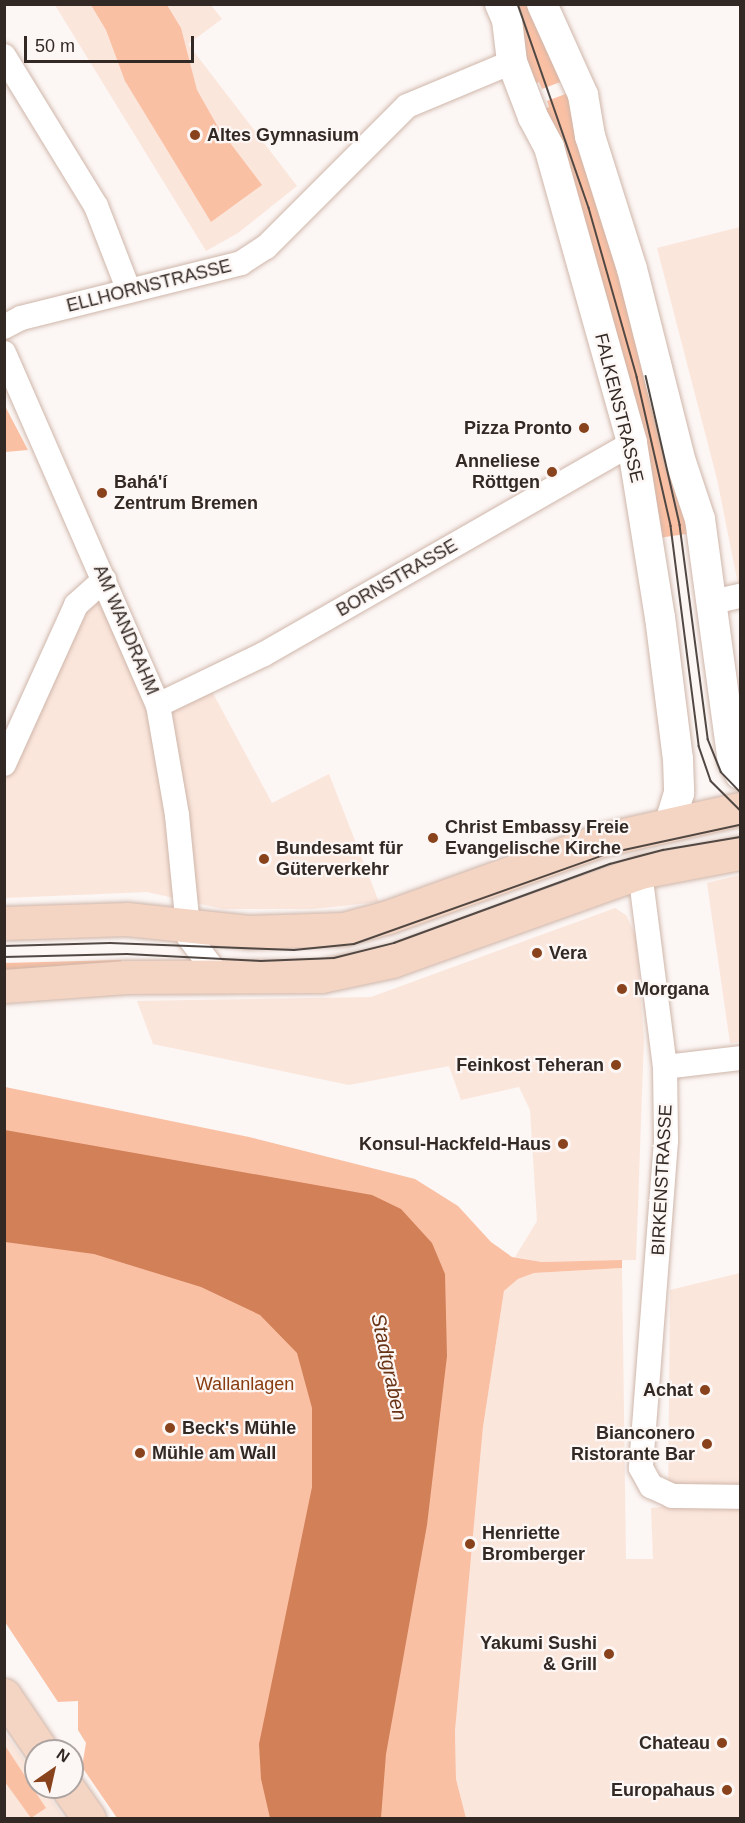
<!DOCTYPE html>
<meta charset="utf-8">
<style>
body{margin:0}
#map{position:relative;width:745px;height:1823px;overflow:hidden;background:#fcf6f4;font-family:Helvetica,sans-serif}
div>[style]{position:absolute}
.built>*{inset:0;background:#fbe6dc}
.green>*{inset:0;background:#fac0a4}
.water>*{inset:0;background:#d18058}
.roads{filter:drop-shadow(0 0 2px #cfb6aa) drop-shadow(0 0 2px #cfb6aa)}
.minor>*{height:24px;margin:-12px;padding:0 12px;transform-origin:12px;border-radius:12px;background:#fff}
.tertiary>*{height:30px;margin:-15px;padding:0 15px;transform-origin:15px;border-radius:15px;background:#fff}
.secondary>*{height:33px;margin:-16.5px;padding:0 16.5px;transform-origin:16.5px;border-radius:16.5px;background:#f4d4c2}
.tram>*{height:1.5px;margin:-0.75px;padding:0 0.75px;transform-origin:0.75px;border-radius:0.75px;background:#514843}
.dots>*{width:16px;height:16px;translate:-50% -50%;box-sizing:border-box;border:3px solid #fcf6f4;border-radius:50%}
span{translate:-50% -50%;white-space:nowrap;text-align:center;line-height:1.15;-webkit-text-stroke:4.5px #fcf6f4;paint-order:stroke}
.poi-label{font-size:18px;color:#332924;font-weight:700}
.left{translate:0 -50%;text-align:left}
.right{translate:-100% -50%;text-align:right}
.street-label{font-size:18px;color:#332924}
.park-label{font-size:18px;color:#883d11}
.water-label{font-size:20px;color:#693316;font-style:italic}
.frame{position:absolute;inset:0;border:6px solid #332924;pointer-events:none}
.north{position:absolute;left:24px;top:1739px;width:60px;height:60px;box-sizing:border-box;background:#fcf6f4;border:2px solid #aca4a1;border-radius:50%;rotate:34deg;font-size:16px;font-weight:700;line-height:24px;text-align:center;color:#332924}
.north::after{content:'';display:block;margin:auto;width:21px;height:27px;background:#88421c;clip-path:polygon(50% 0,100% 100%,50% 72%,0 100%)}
.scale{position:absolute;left:24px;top:36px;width:170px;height:27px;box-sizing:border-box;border:3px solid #332924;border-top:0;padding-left:8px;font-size:18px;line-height:21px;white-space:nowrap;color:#332924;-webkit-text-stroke:4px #fcf6f4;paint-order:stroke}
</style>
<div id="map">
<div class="built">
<div style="clip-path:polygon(55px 5px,211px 5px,222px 19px,188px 44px,297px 186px,238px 233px,206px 251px)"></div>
<div style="clip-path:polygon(740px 227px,740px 594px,717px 479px,657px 248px)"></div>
<div style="clip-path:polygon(103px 584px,160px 706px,208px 684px,272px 803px,329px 774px,379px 902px,313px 909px,223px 909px,147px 892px,5px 898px,5px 772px,78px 606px)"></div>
<div style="clip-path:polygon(740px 875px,740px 1042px,730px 1043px,707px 883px)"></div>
<div style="clip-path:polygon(615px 908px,626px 915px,636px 936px,644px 1038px,636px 1260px,542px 1262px,515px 1257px,537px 1221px,530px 1110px,519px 1087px,461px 1100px,449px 1066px,349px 1085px,153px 1044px,137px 1001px,371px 997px)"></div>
<div style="clip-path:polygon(622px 1268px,626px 1559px,653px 1559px,651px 1508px,668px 1506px,670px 1290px,740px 1273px,740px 1818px,466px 1818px,456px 1779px,455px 1731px,483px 1427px,504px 1291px,518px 1279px,534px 1273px)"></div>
<div style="clip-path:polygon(4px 1731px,36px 1777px,36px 1787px,43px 1787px,64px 1818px,5px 1818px)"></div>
</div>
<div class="green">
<div style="clip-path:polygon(91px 5px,167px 5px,181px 28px,197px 90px,218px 127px,262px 185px,211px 222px,125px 81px,106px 30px)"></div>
<div style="clip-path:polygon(508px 5px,535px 5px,563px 81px,542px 89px,539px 82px,532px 85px)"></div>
<div style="clip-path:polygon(568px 93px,693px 533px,658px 538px,540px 111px,549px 107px,547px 101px)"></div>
<div style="clip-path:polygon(5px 406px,28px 450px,5px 452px)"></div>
<div style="clip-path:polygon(121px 960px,121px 967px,5px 972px,5px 963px)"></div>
<div style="clip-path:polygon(5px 1087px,249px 1137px,415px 1179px,458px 1206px,491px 1242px,512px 1257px,542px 1262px,622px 1260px,622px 1268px,534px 1273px,518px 1279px,504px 1291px,483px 1427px,455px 1731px,456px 1779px,466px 1818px,117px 1818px,82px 1767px,86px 1743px,78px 1730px,78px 1701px,58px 1702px,5px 1622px)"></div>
<div style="clip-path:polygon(6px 1747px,46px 1808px,31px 1818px,5px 1782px)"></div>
</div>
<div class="water">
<div style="clip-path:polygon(5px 1130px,372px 1195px,401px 1209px,432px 1243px,445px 1274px,447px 1356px,427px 1525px,386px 1754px,381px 1818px,270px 1818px,261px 1779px,259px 1744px,312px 1487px,312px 1408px,297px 1353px,260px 1315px,201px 1287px,94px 1254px,5px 1242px)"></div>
</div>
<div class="roads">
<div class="minor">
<div style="left:4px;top:56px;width:176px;rotate:58.5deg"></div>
<div style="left:96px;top:206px;width:91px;rotate:68.8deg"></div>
<div style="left:4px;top:327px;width:19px;rotate:-28deg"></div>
<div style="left:21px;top:318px;width:227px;rotate:-14deg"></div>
<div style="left:241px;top:263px;width:30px;rotate:-33deg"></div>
<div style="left:266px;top:247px;width:199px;rotate:-45deg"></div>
<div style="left:407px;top:106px;width:114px;rotate:-22.7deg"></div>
<div style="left:4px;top:353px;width:384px;rotate:66.4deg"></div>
<div style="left:158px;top:705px;width:112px;rotate:80.2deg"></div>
<div style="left:177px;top:815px;width:123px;rotate:84.4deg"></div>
<div style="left:189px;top:937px;width:50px;rotate:53.1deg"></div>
<div style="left:713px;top:602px;width:28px;rotate:-13deg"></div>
<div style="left:158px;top:705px;width:118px;rotate:-25.7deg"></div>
<div style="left:264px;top:654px;width:424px;rotate:-29.8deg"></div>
<div style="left:4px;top:764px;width:175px;rotate:-65.6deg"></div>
<div style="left:76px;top:605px;width:38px;rotate:-42deg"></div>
<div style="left:640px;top:872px;width:197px;rotate:82.7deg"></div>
<div style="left:665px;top:1067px;width:74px;rotate:89.2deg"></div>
<div style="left:666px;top:1141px;width:328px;rotate:94.4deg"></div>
<div style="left:641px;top:1468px;width:21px;rotate:61deg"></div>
<div style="left:651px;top:1486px;width:23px;rotate:25deg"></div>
<div style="left:672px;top:1496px;width:68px;rotate:0.8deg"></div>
<div style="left:665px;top:1067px;width:76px;rotate:-6.8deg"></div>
</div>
<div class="tertiary">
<div style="left:500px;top:4px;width:17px;rotate:66deg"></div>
<div style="left:507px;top:20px;width:42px;rotate:83.2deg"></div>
<div style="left:512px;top:62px;width:59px;rotate:69.1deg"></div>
<div style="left:533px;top:117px;width:34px;rotate:62deg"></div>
<div style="left:549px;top:147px;width:307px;rotate:74.3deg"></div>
<div style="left:632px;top:443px;width:176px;rotate:80.9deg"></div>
<div style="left:660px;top:617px;width:143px;rotate:82.8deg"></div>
<div style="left:678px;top:759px;width:34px;rotate:88deg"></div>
<div style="left:679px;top:793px;width:31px;rotate:107deg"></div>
<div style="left:542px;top:4px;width:100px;rotate:65.7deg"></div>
<div style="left:583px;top:95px;width:42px;rotate:80.3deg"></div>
<div style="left:590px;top:136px;width:139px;rotate:72.5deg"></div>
<div style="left:632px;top:269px;width:199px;rotate:75.8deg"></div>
<div style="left:681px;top:462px;width:60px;rotate:71.6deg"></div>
<div style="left:700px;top:519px;width:245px;rotate:82.3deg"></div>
<div style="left:733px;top:762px;width:14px;rotate:60deg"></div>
</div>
<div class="secondary">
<div style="left:4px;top:923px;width:123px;rotate:-1.9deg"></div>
<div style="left:127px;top:919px;width:122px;rotate:6.1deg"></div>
<div style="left:248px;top:932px;width:96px;rotate:-1.8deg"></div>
<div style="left:344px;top:929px;width:46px;rotate:-15.3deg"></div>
<div style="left:388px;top:917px;width:226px;rotate:-19.9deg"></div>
<div style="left:601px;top:840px;width:142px;rotate:-12.6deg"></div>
<div style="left:4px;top:986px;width:123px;rotate:-4.2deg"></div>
<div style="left:127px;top:977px;width:194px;rotate:-0.3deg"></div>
<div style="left:321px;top:976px;width:73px;rotate:-11.9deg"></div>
<div style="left:392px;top:961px;width:263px;rotate:-19.7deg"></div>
<div style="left:640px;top:872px;width:102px;rotate:-10.8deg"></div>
<div style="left:4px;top:1695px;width:68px;rotate:55.8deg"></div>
<div style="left:67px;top:1787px;width:38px;rotate:55deg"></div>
</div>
</div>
<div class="tram">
<div style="left:518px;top:4px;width:216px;rotate:70.8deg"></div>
<div style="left:589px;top:208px;width:176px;rotate:74.1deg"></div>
<div style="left:637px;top:377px;width:153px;rotate:77.1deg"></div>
<div style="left:671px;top:526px;width:222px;rotate:82.7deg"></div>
<div style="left:699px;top:746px;width:37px;rotate:71deg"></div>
<div style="left:711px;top:781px;width:41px;rotate:45deg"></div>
<div style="left:646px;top:376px;width:153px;rotate:77.1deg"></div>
<div style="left:680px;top:525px;width:216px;rotate:82.5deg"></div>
<div style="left:708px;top:739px;width:35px;rotate:68deg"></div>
<div style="left:721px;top:772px;width:28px;rotate:46deg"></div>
<div style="left:4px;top:946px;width:106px;rotate:-1.6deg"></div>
<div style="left:110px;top:943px;width:184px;rotate:2.2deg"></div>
<div style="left:294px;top:950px;width:60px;rotate:-5.7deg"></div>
<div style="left:354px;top:944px;width:272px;rotate:-19.6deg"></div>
<div style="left:610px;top:853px;width:133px;rotate:-12.2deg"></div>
<div style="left:4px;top:957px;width:123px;rotate:-1.4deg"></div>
<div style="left:127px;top:954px;width:134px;rotate:3deg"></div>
<div style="left:261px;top:961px;width:73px;rotate:-2.4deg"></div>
<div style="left:334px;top:958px;width:62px;rotate:-14deg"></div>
<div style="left:394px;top:943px;width:230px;rotate:-20.1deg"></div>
<div style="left:610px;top:864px;width:55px;rotate:-14.8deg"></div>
<div style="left:663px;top:850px;width:78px;rotate:-9.6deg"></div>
</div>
<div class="dots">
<div style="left:195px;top:135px;background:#88421c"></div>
<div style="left:584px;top:428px;background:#88421c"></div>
<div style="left:552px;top:472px;background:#88421c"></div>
<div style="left:102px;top:493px;background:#88421c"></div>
<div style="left:433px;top:838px;background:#88421c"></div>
<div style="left:264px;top:859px;background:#88421c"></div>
<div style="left:537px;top:953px;background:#88421c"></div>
<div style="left:622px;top:989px;background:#88421c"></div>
<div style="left:616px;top:1065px;background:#88421c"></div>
<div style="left:563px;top:1144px;background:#88421c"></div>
<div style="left:705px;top:1390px;background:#88421c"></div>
<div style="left:170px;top:1428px;background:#88421c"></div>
<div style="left:707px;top:1444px;background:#88421c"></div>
<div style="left:140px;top:1453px;background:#88421c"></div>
<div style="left:470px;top:1544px;background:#88421c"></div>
<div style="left:609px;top:1654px;background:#88421c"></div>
<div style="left:722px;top:1743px;background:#88421c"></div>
<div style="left:727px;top:1790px;background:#88421c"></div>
</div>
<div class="poi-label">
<span class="left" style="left:207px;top:135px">Altes Gymnasium</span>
<span class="right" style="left:572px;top:428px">Pizza Pronto</span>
<span class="right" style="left:540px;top:472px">Anneliese<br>Röttgen</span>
<span class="left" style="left:114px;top:493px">Bahá'í<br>Zentrum Bremen</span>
<span class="left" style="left:445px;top:838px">Christ Embassy Freie<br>Evangelische Kirche</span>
<span class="left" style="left:276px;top:859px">Bundesamt für<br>Güterverkehr</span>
<span class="left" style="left:549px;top:953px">Vera</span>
<span class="left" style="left:634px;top:989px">Morgana</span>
<span class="right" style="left:604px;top:1065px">Feinkost Teheran</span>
<span class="right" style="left:551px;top:1144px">Konsul-Hackfeld-Haus</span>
<span class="right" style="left:693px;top:1390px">Achat</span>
<span class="left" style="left:182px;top:1428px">Beck's Mühle</span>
<span class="right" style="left:695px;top:1444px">Bianconero<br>Ristorante Bar</span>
<span class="left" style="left:152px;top:1453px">Mühle am Wall</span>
<span class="left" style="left:482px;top:1544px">Henriette<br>Bromberger</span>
<span class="right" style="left:597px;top:1654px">Yakumi Sushi<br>&amp; Grill</span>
<span class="right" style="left:710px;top:1743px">Chateau</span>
<span class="right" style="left:715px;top:1790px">Europahaus</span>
</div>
<div class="street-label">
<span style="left:149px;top:286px;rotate:-14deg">ELLHORNSTRASSE</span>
<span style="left:619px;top:408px;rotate:76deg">FALKENSTRASSE</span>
<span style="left:397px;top:578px;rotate:-30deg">BORNSTRASSE</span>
<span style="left:126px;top:630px;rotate:67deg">AM WANDRAHM</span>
<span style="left:662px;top:1180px;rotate:-87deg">BIRKENSTRASSE</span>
</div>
<div class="park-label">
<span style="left:245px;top:1384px">Wallanlagen</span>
</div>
<div class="water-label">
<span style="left:389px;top:1367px;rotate:78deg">Stadtgraben</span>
</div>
<div class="frame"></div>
<div class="north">N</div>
<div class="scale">50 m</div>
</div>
